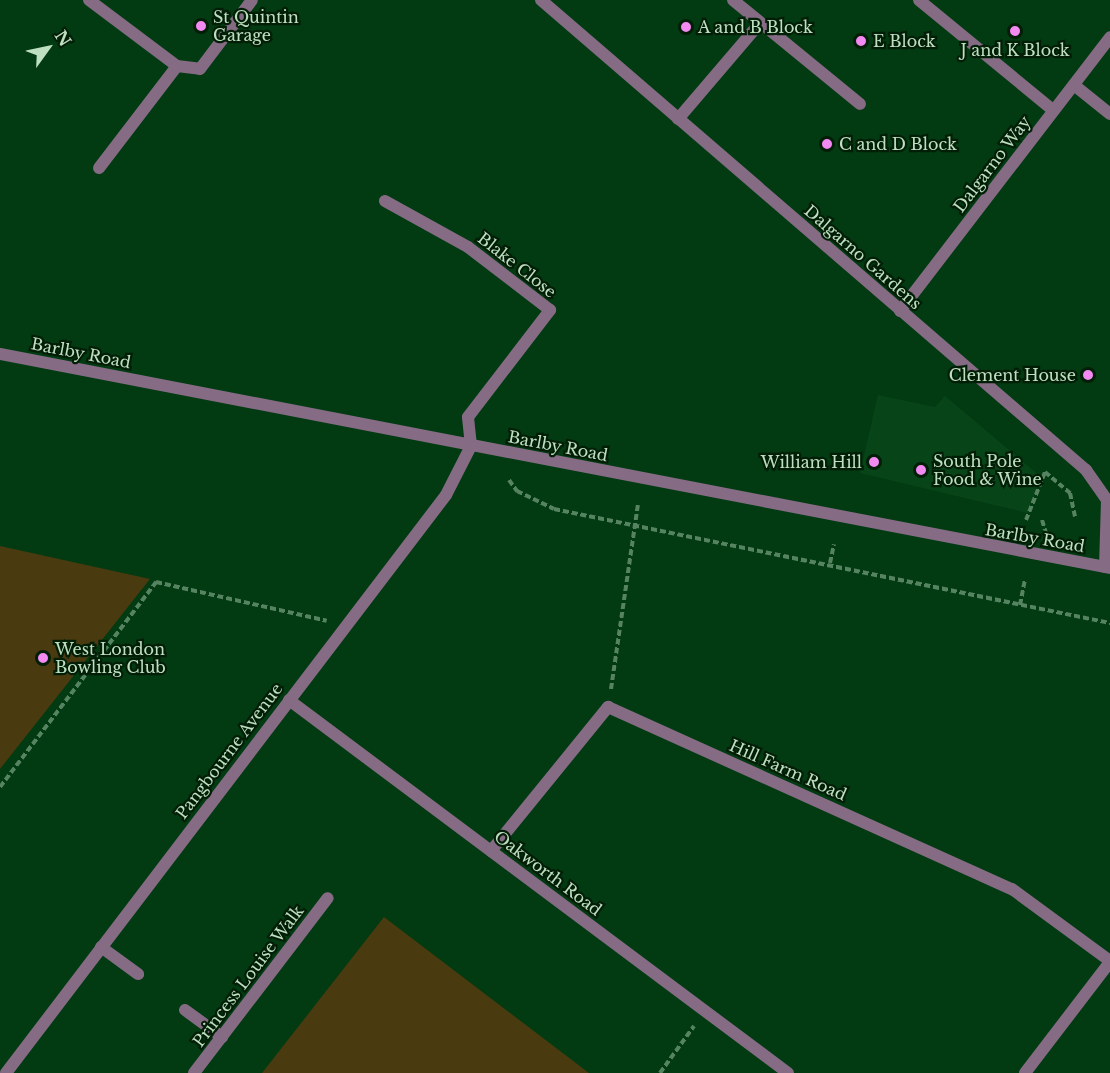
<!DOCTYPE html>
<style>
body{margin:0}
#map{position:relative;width:1110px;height:1073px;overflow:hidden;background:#023a12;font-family:"Libre Baskerville",serif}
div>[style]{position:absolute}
.built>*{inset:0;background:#074519}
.green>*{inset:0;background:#4a3a0f}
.path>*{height:4px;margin-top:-2px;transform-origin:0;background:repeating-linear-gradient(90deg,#568460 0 6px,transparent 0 9px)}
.service>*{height:12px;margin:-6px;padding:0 6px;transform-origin:6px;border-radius:6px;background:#856b84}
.minor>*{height:12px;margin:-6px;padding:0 6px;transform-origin:6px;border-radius:6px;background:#856b84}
.tertiary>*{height:12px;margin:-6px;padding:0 6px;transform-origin:6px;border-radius:6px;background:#856b84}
.dots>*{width:16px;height:16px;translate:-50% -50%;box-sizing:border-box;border:3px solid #031e07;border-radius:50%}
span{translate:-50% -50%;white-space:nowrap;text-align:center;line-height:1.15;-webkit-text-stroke:4.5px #031e07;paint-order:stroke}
.poi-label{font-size:16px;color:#bee0c1}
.left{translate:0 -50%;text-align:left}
.right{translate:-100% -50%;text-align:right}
.street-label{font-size:16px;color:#bee0c1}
.north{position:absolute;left:18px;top:18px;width:60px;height:60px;-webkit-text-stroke:4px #031e07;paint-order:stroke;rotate:57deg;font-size:16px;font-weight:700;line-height:24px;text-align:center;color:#bee0c1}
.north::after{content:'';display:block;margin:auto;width:21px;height:27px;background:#bee0c1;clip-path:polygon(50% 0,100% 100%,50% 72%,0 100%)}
</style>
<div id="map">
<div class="built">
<div style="clip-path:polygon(878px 395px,935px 407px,945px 396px,1041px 477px,1028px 513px,860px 473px)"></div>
</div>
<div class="green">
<div style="clip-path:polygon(0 546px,150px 579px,0 769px)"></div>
<div style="clip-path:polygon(384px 917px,589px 1073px,262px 1073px)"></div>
</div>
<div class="path">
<div style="left:509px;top:480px;width:14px;rotate:54deg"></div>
<div style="left:517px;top:491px;width:41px;rotate:25.9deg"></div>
<div style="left:554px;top:509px;width:568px;rotate:11.59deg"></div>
<div style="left:1026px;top:520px;width:52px;rotate:-68.4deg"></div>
<div style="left:1045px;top:472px;width:33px;rotate:40deg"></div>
<div style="left:1070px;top:493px;width:24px;rotate:78deg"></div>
<div style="left:1042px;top:520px;width:17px;rotate:73deg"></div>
<div style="left:830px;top:563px;width:19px;rotate:-78deg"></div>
<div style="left:1020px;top:605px;width:25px;rotate:-79deg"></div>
<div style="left:611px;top:689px;width:186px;rotate:-81.7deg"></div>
<div style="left:0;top:787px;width:258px;rotate:-52.7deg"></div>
<div style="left:156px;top:582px;width:175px;rotate:12.8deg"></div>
<div style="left:660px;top:1073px;width:58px;rotate:-54.1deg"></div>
</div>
<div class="service">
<div style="left:89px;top:0;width:110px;rotate:36.9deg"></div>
<div style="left:733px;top:0;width:164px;rotate:39.3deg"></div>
<div style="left:919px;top:0;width:173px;rotate:39.4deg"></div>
<div style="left:678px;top:119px;width:126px;rotate:-49.5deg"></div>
<div style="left:99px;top:168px;width:128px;rotate:-52.6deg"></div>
<div style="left:177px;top:66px;width:23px;rotate:7deg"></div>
<div style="left:200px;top:69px;width:86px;rotate:-53deg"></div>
<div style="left:101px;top:947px;width:46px;rotate:36.1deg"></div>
<div style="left:185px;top:1010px;width:46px;rotate:36.1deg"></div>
<div style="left:194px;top:1073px;width:220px;rotate:-52.6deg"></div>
</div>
<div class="minor">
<div style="left:541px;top:0;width:720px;rotate:40.77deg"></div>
<div style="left:1086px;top:470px;width:37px;rotate:55deg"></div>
<div style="left:1107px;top:500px;width:67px;rotate:91.7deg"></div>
<div style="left:1074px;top:85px;width:46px;rotate:38.9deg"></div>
<div style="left:900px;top:311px;width:345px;rotate:-52.5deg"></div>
<div style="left:289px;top:700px;width:623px;rotate:36.78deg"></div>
<div style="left:491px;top:851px;width:186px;rotate:-50.9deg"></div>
<div style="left:608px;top:707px;width:443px;rotate:24.3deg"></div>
<div style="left:1012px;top:889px;width:122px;rotate:36.3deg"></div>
<div style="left:6px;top:1073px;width:726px;rotate:-52.72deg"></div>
<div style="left:446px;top:495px;width:55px;rotate:-63deg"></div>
<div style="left:471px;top:446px;width:29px;rotate:-96deg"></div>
<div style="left:468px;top:417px;width:135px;rotate:-52.5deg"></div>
<div style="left:550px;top:310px;width:103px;rotate:-142.5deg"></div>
<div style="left:468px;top:247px;width:95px;rotate:-151deg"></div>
<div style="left:1025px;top:1073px;width:140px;rotate:-52.6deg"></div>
</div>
<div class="tertiary">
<div style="left:0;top:354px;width:1130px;rotate:10.91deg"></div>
</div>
<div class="dots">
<div style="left:201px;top:26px;background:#f38af2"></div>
<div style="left:686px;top:27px;background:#f38af2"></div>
<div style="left:1015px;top:31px;background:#f38af2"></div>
<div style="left:861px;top:41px;background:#f38af2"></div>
<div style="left:827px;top:144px;background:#f38af2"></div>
<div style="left:1088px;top:375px;background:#f38af2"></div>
<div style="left:874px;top:462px;background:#f38af2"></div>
<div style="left:921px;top:470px;background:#f38af2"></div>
<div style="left:43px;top:658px;background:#f38af2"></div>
</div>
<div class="poi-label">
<span class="left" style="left:213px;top:26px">St Quintin<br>Garage</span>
<span class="left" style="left:698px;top:27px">A and B Block</span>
<span class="left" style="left:873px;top:41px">E Block</span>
<span style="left:1015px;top:50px">J and K Block</span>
<span class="left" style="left:839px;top:144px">C and D Block</span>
<span class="right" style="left:1076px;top:375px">Clement House</span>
<span class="left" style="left:933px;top:470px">South Pole<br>Food &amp; Wine</span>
<span class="right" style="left:862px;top:462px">William Hill</span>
<span class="left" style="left:55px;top:658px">West London<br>Bowling Club</span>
</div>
<div class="street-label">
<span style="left:992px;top:164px;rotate:-53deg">Dalgarno Way</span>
<span style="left:863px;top:257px;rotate:41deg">Dalgarno Gardens</span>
<span style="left:517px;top:265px;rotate:38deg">Blake Close</span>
<span style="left:81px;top:353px;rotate:11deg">Barlby Road</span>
<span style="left:558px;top:446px;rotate:11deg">Barlby Road</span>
<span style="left:1035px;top:538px;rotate:10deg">Barlby Road</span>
<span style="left:229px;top:751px;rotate:-53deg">Pangbourne Avenue</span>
<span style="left:788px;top:770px;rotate:24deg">Hill Farm Road</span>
<span style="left:548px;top:873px;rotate:37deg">Oakworth Road</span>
<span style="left:248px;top:976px;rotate:-53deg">Princess Louise Walk</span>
</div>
<div class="north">N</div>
</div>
